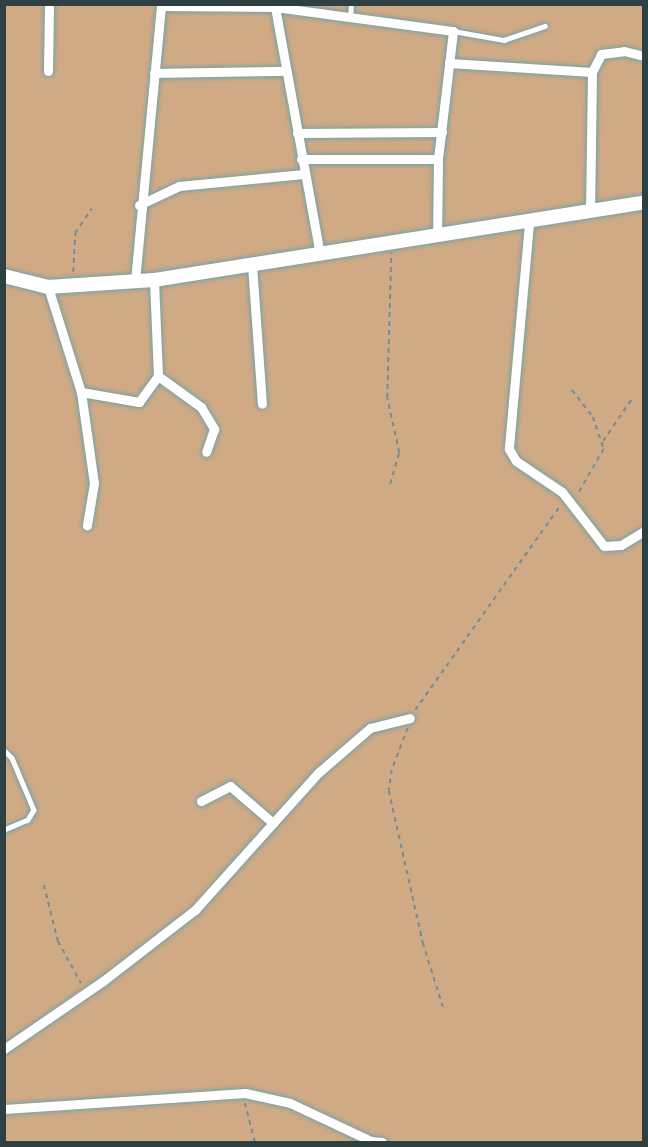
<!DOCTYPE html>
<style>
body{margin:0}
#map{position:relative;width:648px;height:1147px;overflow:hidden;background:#c2eef4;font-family:"Noto Sans",sans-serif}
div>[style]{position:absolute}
.green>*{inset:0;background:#d0aa85}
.path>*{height:1.5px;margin-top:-0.75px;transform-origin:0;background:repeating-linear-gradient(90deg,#718e93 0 4.5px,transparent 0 9px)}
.roads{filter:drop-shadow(0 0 2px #77a1a7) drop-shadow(0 0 2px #77a1a7)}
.lane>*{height:4.5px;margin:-2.25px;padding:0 2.25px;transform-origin:2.25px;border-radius:2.25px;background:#fff}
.street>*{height:9px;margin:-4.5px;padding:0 4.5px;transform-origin:4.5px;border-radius:4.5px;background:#fff}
.secondary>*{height:14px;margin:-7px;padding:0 7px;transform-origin:7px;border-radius:7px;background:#fff}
span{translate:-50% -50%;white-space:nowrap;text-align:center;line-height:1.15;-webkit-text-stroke:4.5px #c2eef4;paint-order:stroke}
.frame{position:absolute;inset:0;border:6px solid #2f4043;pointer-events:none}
</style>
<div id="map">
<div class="green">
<div style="clip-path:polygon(5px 5px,643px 5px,643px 1142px,5px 1142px)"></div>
</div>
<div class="path">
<div style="left:73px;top:272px;width:39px;rotate:-87deg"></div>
<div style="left:75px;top:233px;width:29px;rotate:-56deg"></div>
<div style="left:572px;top:390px;width:34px;rotate:52deg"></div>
<div style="left:593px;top:417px;width:34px;rotate:71deg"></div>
<div style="left:604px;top:449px;width:54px;rotate:119.9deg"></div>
<div style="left:603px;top:441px;width:53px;rotate:-55.7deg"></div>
<div style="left:390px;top:484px;width:32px;rotate:-74deg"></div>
<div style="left:399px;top:453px;width:56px;rotate:-102.3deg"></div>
<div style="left:387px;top:398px;width:145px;rotate:-88.4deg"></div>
<div style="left:415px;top:710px;width:250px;rotate:-54.6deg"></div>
<div style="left:408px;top:728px;width:45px;rotate:110.9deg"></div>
<div style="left:392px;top:770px;width:21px;rotate:98deg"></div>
<div style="left:389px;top:791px;width:156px;rotate:77.4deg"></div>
<div style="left:423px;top:943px;width:67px;rotate:72.6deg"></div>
<div style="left:44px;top:885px;width:58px;rotate:76deg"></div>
<div style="left:58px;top:941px;width:48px;rotate:61.3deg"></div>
<div style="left:245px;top:1103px;width:40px;rotate:75.6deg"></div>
</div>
<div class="roads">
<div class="lane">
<div style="left:350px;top:18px;width:14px;rotate:-86deg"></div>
<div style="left:453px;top:31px;width:52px;rotate:10deg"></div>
<div style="left:504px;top:40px;width:43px;rotate:-18.9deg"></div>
<div style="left:4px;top:750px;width:11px;rotate:45deg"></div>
<div style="left:12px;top:758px;width:56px;rotate:67.1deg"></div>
<div style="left:34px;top:810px;width:12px;rotate:121deg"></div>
<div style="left:28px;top:820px;width:26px;rotate:157deg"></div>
</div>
<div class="street">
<div style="left:275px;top:7px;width:252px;rotate:79.7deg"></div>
<div style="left:449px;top:63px;width:143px;rotate:3.6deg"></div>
<div style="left:592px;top:72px;width:139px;rotate:90.8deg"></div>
<div style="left:48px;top:71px;width:67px;rotate:-89.1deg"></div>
<div style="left:592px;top:72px;width:20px;rotate:-63deg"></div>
<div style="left:601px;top:54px;width:23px;rotate:-7deg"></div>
<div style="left:624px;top:51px;width:21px;rotate:14deg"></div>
<div style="left:154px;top:73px;width:131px;rotate:-0.9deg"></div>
<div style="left:297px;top:133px;width:145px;rotate:-0.4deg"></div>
<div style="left:301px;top:159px;width:137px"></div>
<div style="left:139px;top:205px;width:44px;rotate:-25.4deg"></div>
<div style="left:179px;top:186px;width:125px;rotate:-5.5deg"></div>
<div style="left:529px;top:223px;width:227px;rotate:95.1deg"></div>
<div style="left:509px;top:449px;width:14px;rotate:60deg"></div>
<div style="left:516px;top:461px;width:55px;rotate:34deg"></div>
<div style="left:562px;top:492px;width:68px;rotate:52.1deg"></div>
<div style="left:604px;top:546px;width:17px;rotate:-3deg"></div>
<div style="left:621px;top:545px;width:27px;rotate:-31deg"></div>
<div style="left:252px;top:265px;width:139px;rotate:85.9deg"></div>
<div style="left:135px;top:281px;width:276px;rotate:-84.6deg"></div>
<div style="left:161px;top:6px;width:114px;rotate:0.5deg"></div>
<div style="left:275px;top:7px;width:180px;rotate:7.7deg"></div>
<div style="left:453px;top:31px;width:129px;rotate:96.7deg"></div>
<div style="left:438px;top:159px;width:78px;rotate:90.7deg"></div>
<div style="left:48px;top:287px;width:110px;rotate:72.6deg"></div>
<div style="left:81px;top:392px;width:92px;rotate:81.9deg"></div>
<div style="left:94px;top:483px;width:43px;rotate:99.5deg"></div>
<div style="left:158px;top:376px;width:53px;rotate:35.8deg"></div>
<div style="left:201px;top:407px;width:26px;rotate:59deg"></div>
<div style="left:214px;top:429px;width:24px;rotate:109deg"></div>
<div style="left:81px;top:392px;width:59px;rotate:9.8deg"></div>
<div style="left:139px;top:402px;width:32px;rotate:-54deg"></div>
<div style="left:158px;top:376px;width:96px;rotate:-92.4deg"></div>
<div style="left:201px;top:801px;width:33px;rotate:-27deg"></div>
<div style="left:230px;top:786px;width:57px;rotate:40.7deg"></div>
<div style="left:4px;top:1049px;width:120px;rotate:-34.5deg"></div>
<div style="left:103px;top:981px;width:116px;rotate:-37.7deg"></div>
<div style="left:195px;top:910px;width:184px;rotate:-48.1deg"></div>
<div style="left:318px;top:773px;width:69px;rotate:-40.9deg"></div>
<div style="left:370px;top:728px;width:41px;rotate:-14deg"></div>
<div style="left:4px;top:1109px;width:242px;rotate:-3.8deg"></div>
<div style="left:245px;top:1093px;width:46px;rotate:12.5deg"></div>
<div style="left:290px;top:1103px;width:89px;rotate:25.1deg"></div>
<div style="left:371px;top:1141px;width:11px;rotate:5deg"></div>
</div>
<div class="secondary">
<div style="left:4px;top:276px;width:45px;rotate:14deg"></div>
<div style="left:48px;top:287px;width:106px;rotate:-3.8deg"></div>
<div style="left:154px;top:280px;width:496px;rotate:-9deg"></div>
</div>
</div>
<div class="frame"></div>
</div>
